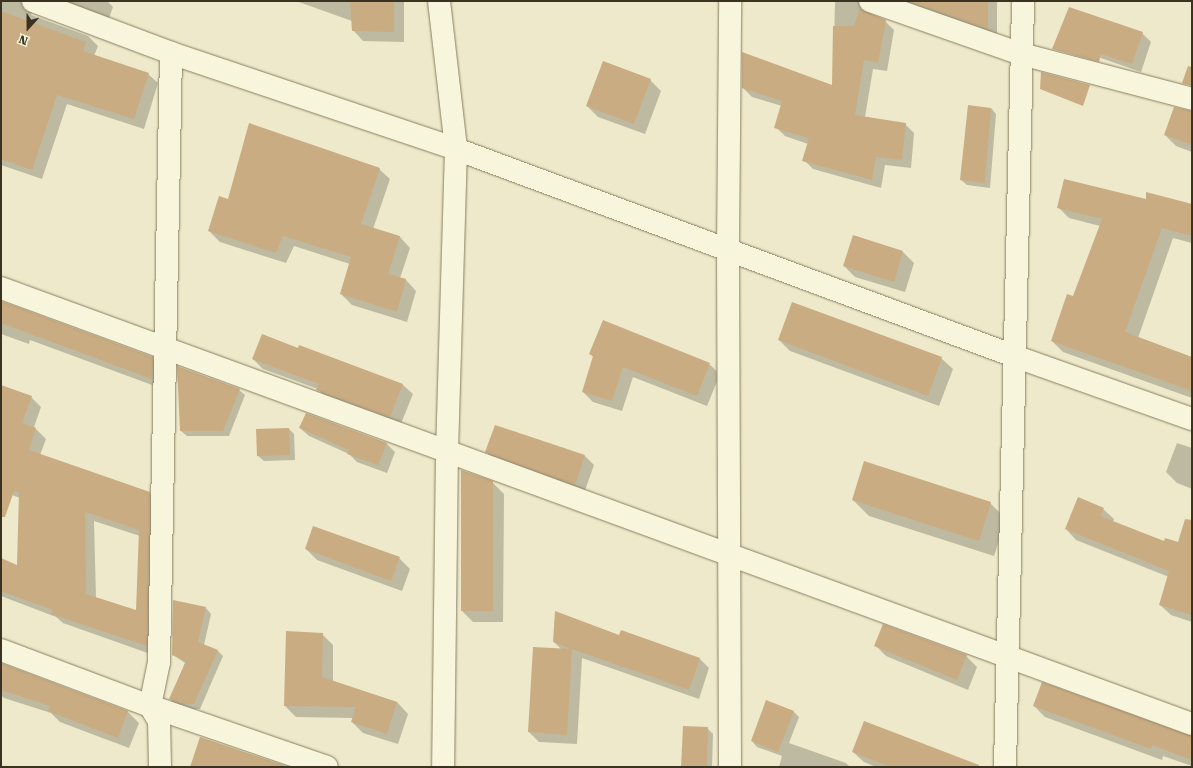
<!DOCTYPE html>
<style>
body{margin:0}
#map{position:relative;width:1193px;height:768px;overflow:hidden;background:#ede9ca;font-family:"Roboto Serif",serif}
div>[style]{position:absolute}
.shadow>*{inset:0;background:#0003}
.building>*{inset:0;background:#caac82}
.roads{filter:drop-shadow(0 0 1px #897d5f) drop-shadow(0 0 1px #897d5f)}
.minor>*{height:22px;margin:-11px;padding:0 11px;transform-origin:11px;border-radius:11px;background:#f8f5dd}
span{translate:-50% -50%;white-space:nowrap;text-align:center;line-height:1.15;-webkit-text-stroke:3px #f5f2d9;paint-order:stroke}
.frame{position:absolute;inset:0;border:2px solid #3b3222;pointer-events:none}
.north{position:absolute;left:8px;top:8px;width:40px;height:40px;-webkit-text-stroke:3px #f5f2d9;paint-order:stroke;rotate:201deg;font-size:11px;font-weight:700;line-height:16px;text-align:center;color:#3b3222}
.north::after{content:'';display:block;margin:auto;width:14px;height:18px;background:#3b3222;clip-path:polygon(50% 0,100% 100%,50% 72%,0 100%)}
</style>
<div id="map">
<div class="shadow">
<div style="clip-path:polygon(1px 1px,36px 1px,31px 15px,88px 36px,98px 46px,94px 56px,148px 74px,158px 83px,144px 129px,67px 104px,42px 179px,1px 165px)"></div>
<div style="clip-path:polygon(54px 1px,107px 1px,113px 7px,108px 21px)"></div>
<div style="clip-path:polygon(296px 1px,404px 1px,404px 42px,363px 41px,353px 30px,352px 21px)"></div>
<div style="clip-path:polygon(835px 1px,873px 1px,867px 6px,868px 14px,885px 21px,894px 30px,887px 71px,873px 69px,865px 117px,905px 124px,914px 133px,911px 168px,885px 165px,881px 188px,813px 169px,804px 160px,808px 144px,785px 136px,776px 127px,782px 106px,752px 97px,743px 88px,833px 86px)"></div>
<div style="clip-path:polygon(893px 1px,997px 1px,997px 37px)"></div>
<div style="clip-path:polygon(1142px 33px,1151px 42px,1141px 72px,1095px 56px)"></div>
<div style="clip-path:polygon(650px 80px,661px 91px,645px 134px,598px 117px,587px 106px)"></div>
<div style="clip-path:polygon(991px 108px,996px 114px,990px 188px,967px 185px,961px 180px)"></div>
<div style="clip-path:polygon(1192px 112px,1192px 152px,1176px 146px,1165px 135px)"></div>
<div style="clip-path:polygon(379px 169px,390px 179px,373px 229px,400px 237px,410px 248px,400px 278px,406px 280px,416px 291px,407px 322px,352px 305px,341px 294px,350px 264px,294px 246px,286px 263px,220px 242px,209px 231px,229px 200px)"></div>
<div style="clip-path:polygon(1147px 200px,1192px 205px,1192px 243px,1173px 238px,1138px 338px,1192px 358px,1192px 398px,1063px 352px,1052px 341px,1074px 298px,1100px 226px,1069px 218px,1058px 207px)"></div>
<div style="clip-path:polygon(903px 252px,914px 263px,905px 292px,855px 277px,844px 266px)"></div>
<div style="clip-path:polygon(1px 302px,152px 358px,163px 369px,163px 389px,30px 340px,29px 344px,1px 334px)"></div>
<div style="clip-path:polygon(779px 340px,941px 358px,953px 369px,939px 406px,790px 351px)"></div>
<div style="clip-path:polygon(299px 346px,403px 385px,413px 394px,400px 426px,327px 400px,318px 389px,263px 369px,253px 359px,298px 350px)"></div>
<div style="clip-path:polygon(590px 354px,709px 364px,720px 374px,707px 406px,633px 377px,622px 411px,593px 402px,583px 392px,594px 357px)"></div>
<div style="clip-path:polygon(evenodd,1px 387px,31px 397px,41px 407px,34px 427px,46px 439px,40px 455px,149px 493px,159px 503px,156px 656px,63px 623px,56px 617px,1px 596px,1px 560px,18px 566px,20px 498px,1px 491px,1px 387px,94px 521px,140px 536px,137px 612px,96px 598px,94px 521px)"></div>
<div style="clip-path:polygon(239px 390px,245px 395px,229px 436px,187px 436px,181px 431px)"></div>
<div style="clip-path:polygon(300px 428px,386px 443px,395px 452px,387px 473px,357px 462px,349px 454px,309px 436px)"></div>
<div style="clip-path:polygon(289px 429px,294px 434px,295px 460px,264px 461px,258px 456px)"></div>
<div style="clip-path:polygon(530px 437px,585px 456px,594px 465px,584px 493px,496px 461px,486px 452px)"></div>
<div style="clip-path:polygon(1177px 443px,1192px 448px,1192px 489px,1177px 483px,1166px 472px)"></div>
<div style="clip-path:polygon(492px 482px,504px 494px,503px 622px,473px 622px,462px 611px)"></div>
<div style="clip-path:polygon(853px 500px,990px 503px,1006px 519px,994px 556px,869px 516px)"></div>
<div style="clip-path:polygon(1103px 509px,1114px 519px,1113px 522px,1165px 542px,1192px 548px,1192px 622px,1171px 615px,1160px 605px,1169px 577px,1076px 540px,1066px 529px)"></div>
<div style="clip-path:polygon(306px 549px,399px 558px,410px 569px,402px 591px,317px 560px)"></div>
<div style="clip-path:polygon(206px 608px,211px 614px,204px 645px,218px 651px,223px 656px,200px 709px,189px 709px,175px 704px,170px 699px,185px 663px,173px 655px)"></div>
<div style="clip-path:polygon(322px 634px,333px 645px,333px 682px,397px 702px,408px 714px,398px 744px,363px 733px,352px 722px,353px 718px,296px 717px,285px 706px)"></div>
<div style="clip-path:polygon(554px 642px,699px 658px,709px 668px,699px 699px,582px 658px,577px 744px,539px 742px,529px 732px,561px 649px)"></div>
<div style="clip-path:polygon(875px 645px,966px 656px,977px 667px,968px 690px,886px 656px)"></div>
<div style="clip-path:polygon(1px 664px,128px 712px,139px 723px,129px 748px,60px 722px,51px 713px,4px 698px,1px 695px)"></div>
<div style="clip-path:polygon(1034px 706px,1192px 737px,1192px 766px,1163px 756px,1162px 760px,1045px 717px)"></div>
<div style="clip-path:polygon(794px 712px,799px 717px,789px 743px,846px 763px,850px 767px,779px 767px,782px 756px,757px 747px,752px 741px)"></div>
<div style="clip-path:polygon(707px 728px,713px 734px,712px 767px,682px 767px)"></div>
<div style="clip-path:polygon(853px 752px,968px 767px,876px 767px,864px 762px)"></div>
</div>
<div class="building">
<div style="clip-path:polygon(350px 1px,394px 1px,394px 32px,352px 31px)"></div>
<div style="clip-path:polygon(908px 1px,988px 1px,988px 29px)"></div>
<div style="clip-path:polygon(1069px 7px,1143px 32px,1132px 64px,1101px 54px,1099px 62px,1052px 49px)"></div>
<div style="clip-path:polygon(860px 9px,886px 20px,878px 63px,864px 60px,855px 115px,906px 123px,902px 160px,876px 157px,872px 180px,802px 161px,809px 138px,774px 128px,782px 101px,742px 88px,742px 52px,832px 85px,833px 26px,854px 26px)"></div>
<div style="clip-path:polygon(1px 11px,86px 42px,83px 51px,149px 73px,134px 119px,57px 95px,32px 170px,1px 159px)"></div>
<div style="clip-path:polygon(603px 61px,651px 79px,634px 124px,586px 106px)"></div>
<div style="clip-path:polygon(1188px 66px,1192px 67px,1192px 86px,1182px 83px)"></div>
<div style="clip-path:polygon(1041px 72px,1090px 85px,1083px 106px,1040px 89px)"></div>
<div style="clip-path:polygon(968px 105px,991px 108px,985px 183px,960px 180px)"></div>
<div style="clip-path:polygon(1174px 107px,1192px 111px,1192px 145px,1164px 135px)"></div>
<div style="clip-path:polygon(249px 123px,380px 168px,361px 224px,400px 236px,388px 274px,406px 279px,397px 312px,340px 294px,351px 257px,283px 236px,276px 253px,208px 231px,219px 196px,228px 199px)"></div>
<div style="clip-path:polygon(1064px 179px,1146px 199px,1146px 192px,1192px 204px,1192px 236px,1162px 228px,1125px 332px,1192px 357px,1192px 391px,1051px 341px,1067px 294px,1073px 296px,1102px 219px,1057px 208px)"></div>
<div style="clip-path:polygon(853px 235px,903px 251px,894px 282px,843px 266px)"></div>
<div style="clip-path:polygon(1px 301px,153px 357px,152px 379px,1px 323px)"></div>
<div style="clip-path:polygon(792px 302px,942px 357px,928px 396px,778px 340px)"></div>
<div style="clip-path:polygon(603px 320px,710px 363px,697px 396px,623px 367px,612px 401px,582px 392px,593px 356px,589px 354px)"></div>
<div style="clip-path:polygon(262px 334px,298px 348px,299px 345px,403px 384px,390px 417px,316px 390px,319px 384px,252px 359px)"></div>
<div style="clip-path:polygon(177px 366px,240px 389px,223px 431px,180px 431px)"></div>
<div style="clip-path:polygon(evenodd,1px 385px,32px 396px,22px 423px,36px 428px,29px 450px,150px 492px,147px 646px,51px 614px,53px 610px,1px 591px,1px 558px,17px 565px,19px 492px,14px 491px,5px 517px,1px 517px,1px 385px,85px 512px,139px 530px,136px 610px,86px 594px,85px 512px)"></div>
<div style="clip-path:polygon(306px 413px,387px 443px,378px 465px,347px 454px,349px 450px,299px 428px)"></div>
<div style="clip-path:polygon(495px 425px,585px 455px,575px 485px,485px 452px)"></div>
<div style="clip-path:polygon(289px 428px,290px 455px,257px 456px,256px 429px)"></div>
<div style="clip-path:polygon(864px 461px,991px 502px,979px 541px,852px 500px)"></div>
<div style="clip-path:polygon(461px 470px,493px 481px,493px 611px,461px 611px)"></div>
<div style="clip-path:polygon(1078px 497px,1104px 508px,1100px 516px,1164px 541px,1165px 538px,1178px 542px,1185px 519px,1192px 520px,1192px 615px,1159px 605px,1169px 571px,1065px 529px)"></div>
<div style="clip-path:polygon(313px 526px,400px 557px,391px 581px,305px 549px)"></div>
<div style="clip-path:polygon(173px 600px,206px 607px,198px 642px,218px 650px,194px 704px,183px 704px,169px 699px,186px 661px,172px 655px)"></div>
<div style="clip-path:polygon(555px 611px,619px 635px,621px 630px,700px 658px,689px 690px,572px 649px,567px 735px,528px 732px,533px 647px,571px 649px,553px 642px)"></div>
<div style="clip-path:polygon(883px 624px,967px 655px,957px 680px,874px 646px)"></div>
<div style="clip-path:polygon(286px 631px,323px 633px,322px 677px,397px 702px,387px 734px,351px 722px,356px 707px,284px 706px)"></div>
<div style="clip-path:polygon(1px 663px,128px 711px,118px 738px,48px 711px,50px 706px,1px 690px)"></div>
<div style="clip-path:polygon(1042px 682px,1192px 736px,1192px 760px,1152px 745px,1151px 749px,1033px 706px)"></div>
<div style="clip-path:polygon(766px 700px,794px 711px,778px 752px,751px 741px)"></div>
<div style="clip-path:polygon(864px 721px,979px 765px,979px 767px,891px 767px,852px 752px)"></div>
<div style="clip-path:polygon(683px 726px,708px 727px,707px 767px,681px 767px)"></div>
<div style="clip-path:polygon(200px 737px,289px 767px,190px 767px)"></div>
</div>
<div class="roads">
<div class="minor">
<div style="left:33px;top:1px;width:147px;rotate:20.6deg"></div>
<div style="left:171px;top:53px;width:301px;rotate:18.6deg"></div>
<div style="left:456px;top:149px;width:595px;rotate:20.35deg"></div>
<div style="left:1014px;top:356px;width:189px;rotate:19.5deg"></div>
<div style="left:439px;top:1px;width:149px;rotate:83.4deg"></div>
<div style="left:456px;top:149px;width:302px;rotate:91.7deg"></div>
<div style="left:447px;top:451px;width:316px;rotate:90.7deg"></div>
<div style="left:870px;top:1px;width:160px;rotate:19.3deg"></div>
<div style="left:1021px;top:54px;width:177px;rotate:14.7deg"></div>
<div style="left:1px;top:288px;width:1268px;rotate:20.11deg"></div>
<div style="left:1px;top:650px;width:159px;rotate:20.6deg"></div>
<div style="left:150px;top:706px;width:187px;rotate:19deg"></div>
<div style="left:160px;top:767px;width:46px;rotate:-91.2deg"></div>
<div style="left:159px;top:721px;width:17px;rotate:-121deg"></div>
<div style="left:150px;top:706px;width:45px;rotate:-78.4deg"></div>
<div style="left:159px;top:662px;width:609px;rotate:-88.87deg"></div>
<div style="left:730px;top:767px;width:517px;rotate:-90.22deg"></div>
<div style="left:728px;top:250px;width:249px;rotate:-89.5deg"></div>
<div style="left:1005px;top:767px;width:766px;rotate:-88.65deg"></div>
</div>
</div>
<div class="frame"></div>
<div class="north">N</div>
</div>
